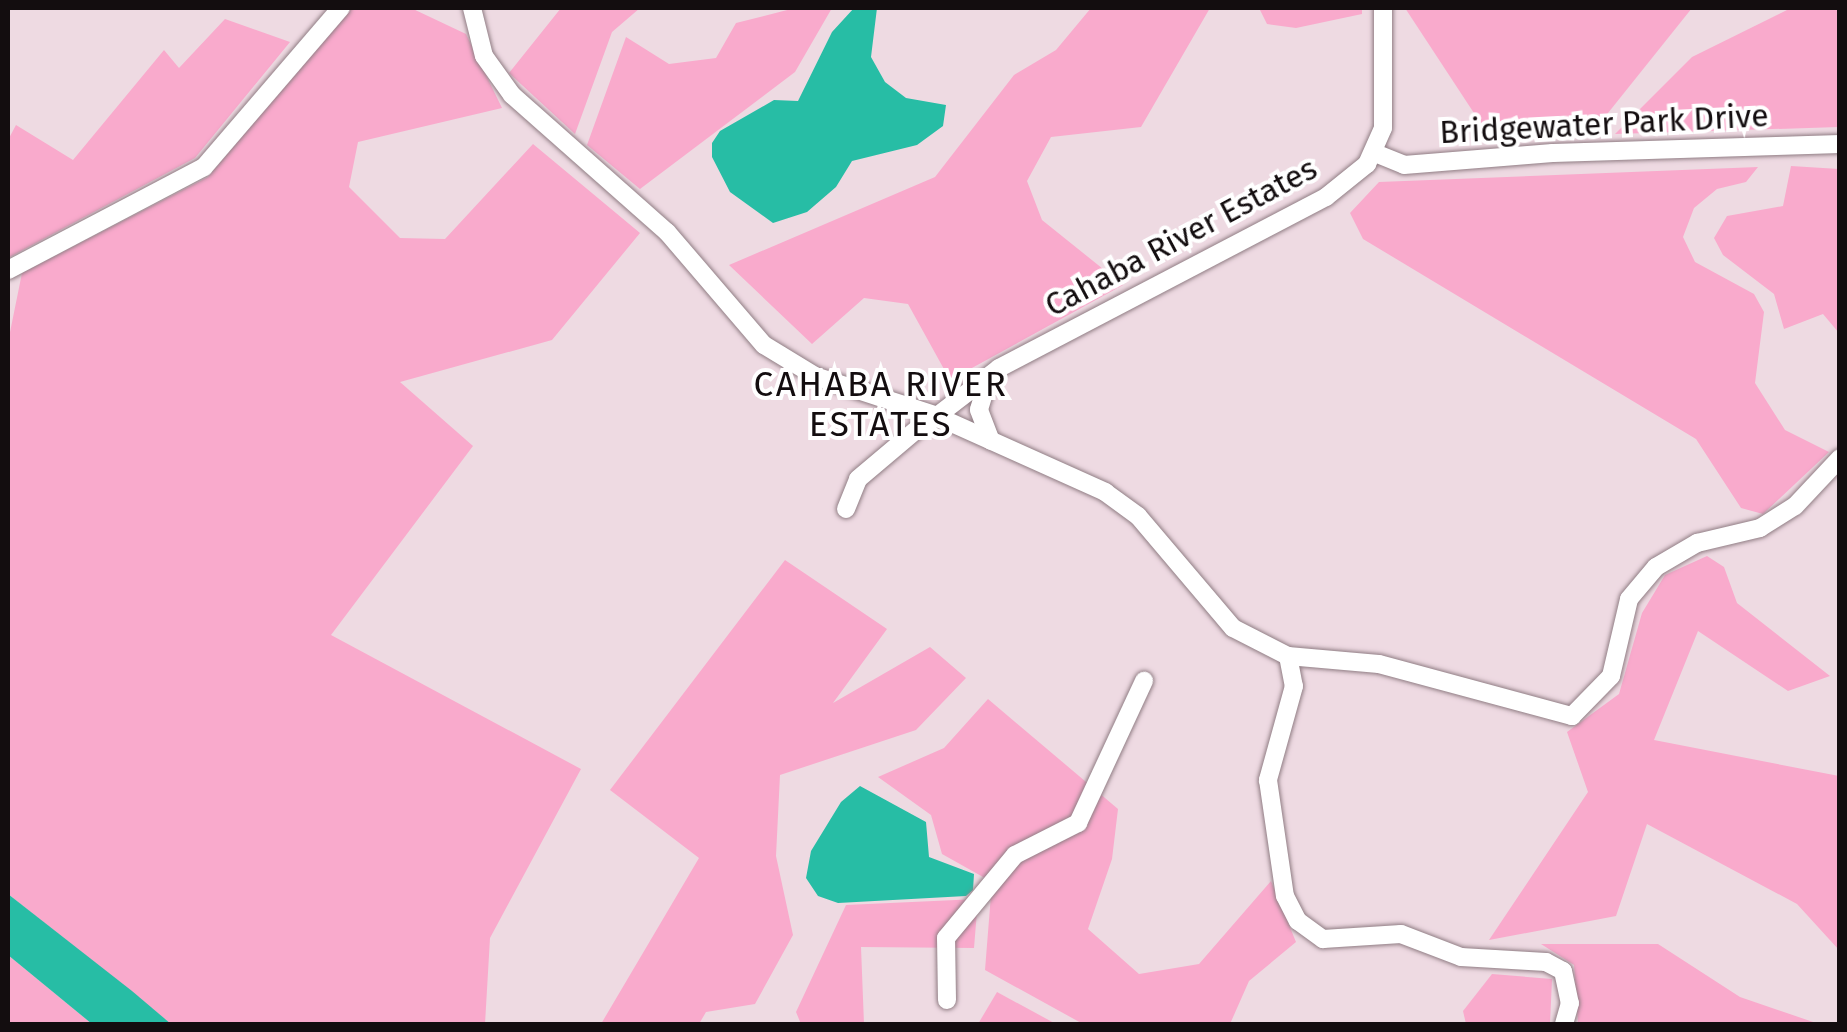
<!DOCTYPE html>
<style>
body{margin:0}
#map{position:relative;width:1847px;height:1032px;overflow:hidden;background:#eedae2;font-family:"Fira Sans",sans-serif}
div>[style]{position:absolute}
.green>*{inset:0;background:#f9aacc}
.water>*{inset:0;background:#27bda5}
.roads{filter:drop-shadow(0 0 2px #907d84) drop-shadow(0 0 2px #907d84)}
.minor>*{height:18px;margin:-9px;padding:0 9px;transform-origin:9px;border-radius:9px;background:#fff}
span{translate:-50% -50%;white-space:nowrap;text-align:center;line-height:1.15;-webkit-text-stroke:8px #fff;paint-order:stroke}
.street-label{font-size:32px;color:#130d0f}
.neighbourhood-label{font-size:35px;color:#130d0f;letter-spacing:2.5px}
.frame{position:absolute;inset:0;border:10px solid #130d0f;pointer-events:none}
</style>
<div id="map">
<div class="green">
<div style="clip-path:polygon(350px 8px,411px 8px,466px 34px,502px 108px,358px 142px,349px 187px,400px 238px,445px 239px,533px 144px,640px 233px,552px 340px,400px 382px,473px 446px,331px 635px,581px 769px,490px 938px,485px 1024px,171px 1024px,8px 894px,8px 342px,22px 273px,208px 177px)"></div>
<div style="clip-path:polygon(561px 8px,640px 8px,612px 32px,575px 134px,509px 73px)"></div>
<div style="clip-path:polygon(795px 8px,832px 8px,795px 72px,640px 189px,587px 145px,626px 37px,669px 64px,716px 58px,736px 23px)"></div>
<div style="clip-path:polygon(1091px 8px,1210px 8px,1141px 127px,1051px 137px,1027px 181px,1042px 220px,1123px 285px,950px 380px,908px 304px,864px 298px,812px 344px,729px 265px,935px 177px,1014px 75px,1056px 50px)"></div>
<div style="clip-path:polygon(1259px 8px,1362px 8px,1362px 14px,1296px 28px,1267px 24px)"></div>
<div style="clip-path:polygon(1405px 8px,1692px 8px,1592px 133px,1491px 139px)"></div>
<div style="clip-path:polygon(1791px 8px,1839px 8px,1839px 127px,1615px 134px,1692px 57px)"></div>
<div style="clip-path:polygon(225px 19px,290px 42px,195px 158px,8px 258px,8px 140px,16px 125px,73px 160px,164px 50px,179px 68px)"></div>
<div style="clip-path:polygon(1791px 166px,1839px 169px,1839px 333px,1823px 314px,1784px 329px,1774px 294px,1723px 255px,1714px 238px,1727px 216px,1783px 206px)"></div>
<div style="clip-path:polygon(1758px 167px,1746px 182px,1717px 189px,1694px 208px,1683px 237px,1695px 262px,1754px 294px,1764px 312px,1755px 383px,1785px 430px,1829px 452px,1763px 514px,1741px 508px,1696px 439px,1363px 239px,1350px 213px,1379px 182px)"></div>
<div style="clip-path:polygon(1707px 556px,1724px 567px,1737px 603px,1830px 676px,1788px 691px,1698px 631px,1654px 740px,1839px 776px,1839px 950px,1797px 904px,1647px 824px,1616px 916px,1489px 940px,1588px 792px,1567px 732px,1619px 694px,1642px 613px,1665px 575px)"></div>
<div style="clip-path:polygon(785px 560px,887px 629px,833px 703px,930px 647px,966px 678px,916px 730px,780px 775px,776px 856px,793px 935px,755px 1004px,706px 1012px,699px 1024px,601px 1024px,699px 858px,610px 790px)"></div>
<div style="clip-path:polygon(988px 699px,1118px 809px,1112px 859px,1088px 929px,1139px 974px,1199px 964px,1271px 881px,1296px 942px,1249px 981px,1230px 1024px,1083px 1024px,985px 970px,992px 882px,942px 854px,931px 815px,878px 777px,944px 748px)"></div>
<div style="clip-path:polygon(978px 899px,974px 948px,861px 947px,864px 1024px,801px 1024px,796px 1012px,846px 905px)"></div>
<div style="clip-path:polygon(1541px 944px,1658px 944px,1740px 997px,1819px 1024px,1578px 1024px,1574px 965px)"></div>
<div style="clip-path:polygon(8px 955px,92px 1024px,8px 1024px)"></div>
<div style="clip-path:polygon(1492px 974px,1552px 979px,1550px 1024px,1466px 1024px,1463px 1011px)"></div>
<div style="clip-path:polygon(997px 992px,1056px 1024px,978px 1024px)"></div>
</div>
<div class="water">
<div style="clip-path:polygon(854px 8px,877px 8px,871px 57px,885px 82px,906px 98px,946px 105px,943px 126px,917px 145px,852px 161px,836px 187px,807px 212px,773px 223px,730px 192px,712px 157px,712px 143px,720px 131px,774px 100px,798px 101px,832px 32px)"></div>
<div style="clip-path:polygon(860px 786px,926px 822px,929px 857px,974px 874px,973px 890px,966px 896px,838px 903px,818px 896px,806px 878px,811px 851px,841px 802px)"></div>
<div style="clip-path:polygon(8px 894px,132px 991px,171px 1024px,92px 1024px,8px 955px)"></div>
</div>
<div class="roads">
<div class="minor">
<div style="left:472px;top:8px;width:49px;rotate:76deg"></div>
<div style="left:484px;top:56px;width:48px;rotate:54.3deg"></div>
<div style="left:512px;top:95px;width:207px;rotate:41.5deg"></div>
<div style="left:667px;top:232px;width:149px;rotate:49.4deg"></div>
<div style="left:764px;top:345px;width:60px;rotate:31.3deg"></div>
<div style="left:815px;top:376px;width:125px;rotate:18.1deg"></div>
<div style="left:934px;top:415px;width:188px;rotate:24.2deg"></div>
<div style="left:1105px;top:492px;width:41px;rotate:36deg"></div>
<div style="left:1138px;top:516px;width:147px;rotate:49.7deg"></div>
<div style="left:1233px;top:628px;width:62px;rotate:27deg"></div>
<div style="left:1288px;top:656px;width:91px;rotate:5deg"></div>
<div style="left:1379px;top:664px;width:200px;rotate:15.1deg"></div>
<div style="left:1572px;top:716px;width:56px;rotate:-45.7deg"></div>
<div style="left:1611px;top:676px;width:79px;rotate:-76.8deg"></div>
<div style="left:1629px;top:599px;width:42px;rotate:-49.8deg"></div>
<div style="left:1656px;top:567px;width:48px;rotate:-30.3deg"></div>
<div style="left:1697px;top:543px;width:65px;rotate:-13.4deg"></div>
<div style="left:1760px;top:528px;width:41px;rotate:-32.2deg"></div>
<div style="left:1795px;top:506px;width:66px;rotate:-46.8deg"></div>
<div style="left:1375px;top:153px;width:31px;rotate:22deg"></div>
<div style="left:1404px;top:165px;width:149px;rotate:-4.6deg"></div>
<div style="left:1553px;top:153px;width:287px;rotate:-1.8deg"></div>
<div style="left:8px;top:270px;width:221px;rotate:-27.7deg"></div>
<div style="left:204px;top:167px;width:210px;rotate:-49.3deg"></div>
<div style="left:988px;top:380px;width:31px;rotate:107deg"></div>
<div style="left:979px;top:410px;width:33px;rotate:69deg"></div>
<div style="left:937px;top:416px;width:78px;rotate:-37.7deg"></div>
<div style="left:999px;top:368px;width:369px;rotate:-27.6deg"></div>
<div style="left:1326px;top:197px;width:53px;rotate:-38.8deg"></div>
<div style="left:1367px;top:164px;width:39px;rotate:-66deg"></div>
<div style="left:1383px;top:128px;width:120px;rotate:-90deg"></div>
<div style="left:846px;top:509px;width:32px;rotate:-68deg"></div>
<div style="left:858px;top:479px;width:99px;rotate:-40.1deg"></div>
<div style="left:1288px;top:656px;width:31px;rotate:79deg"></div>
<div style="left:1294px;top:686px;width:98px;rotate:105.5deg"></div>
<div style="left:1268px;top:780px;width:117px;rotate:81.7deg"></div>
<div style="left:1285px;top:896px;width:28px;rotate:63deg"></div>
<div style="left:1298px;top:921px;width:31px;rotate:36deg"></div>
<div style="left:1323px;top:939px;width:78px;rotate:-3.7deg"></div>
<div style="left:1401px;top:934px;width:64px;rotate:21deg"></div>
<div style="left:1461px;top:957px;width:85px;rotate:3.4deg"></div>
<div style="left:1546px;top:962px;width:19px;rotate:28deg"></div>
<div style="left:1563px;top:971px;width:33px;rotate:78deg"></div>
<div style="left:1570px;top:1003px;width:22px;rotate:106deg"></div>
<div style="left:947px;top:1000px;width:62px;rotate:-90.9deg"></div>
<div style="left:946px;top:938px;width:108px;rotate:-50.3deg"></div>
<div style="left:1015px;top:855px;width:71px;rotate:-26.9deg"></div>
<div style="left:1078px;top:823px;width:157px;rotate:-65.1deg"></div>
</div>
</div>
<div class="street-label">
<span style="left:1604px;top:124px;rotate:-3deg">Bridgewater Park Drive</span>
<span style="left:1181px;top:237px;rotate:-28deg">Cahaba River Estates</span>
</div>
<div class="neighbourhood-label">
<span style="left:881px;top:404px">CAHABA RIVER<br>ESTATES</span>
</div>
<div class="frame"></div>
</div>
